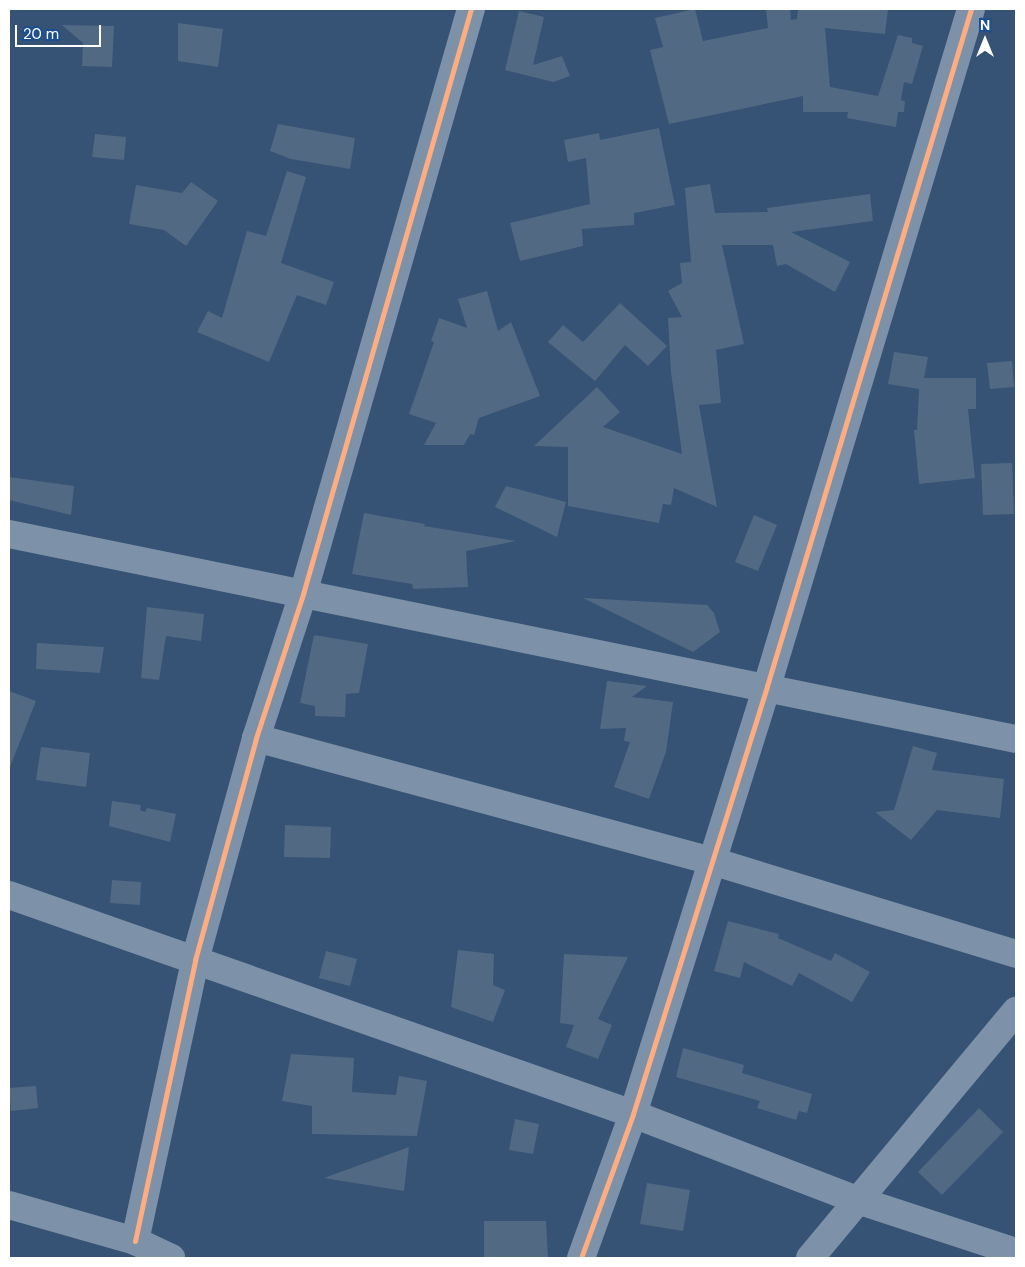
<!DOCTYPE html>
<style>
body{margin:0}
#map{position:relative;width:1025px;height:1267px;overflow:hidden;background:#365274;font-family:"DM Sans",sans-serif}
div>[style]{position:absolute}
.building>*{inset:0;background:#526984}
.minor>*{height:28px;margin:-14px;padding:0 14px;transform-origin:14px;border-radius:14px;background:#7d92a8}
.cycleway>*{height:5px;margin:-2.5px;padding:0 2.5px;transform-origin:2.5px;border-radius:2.5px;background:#ffac80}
span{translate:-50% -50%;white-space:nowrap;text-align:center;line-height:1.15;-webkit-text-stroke:4px #1b4f8f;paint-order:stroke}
.frame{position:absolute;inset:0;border:10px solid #fff;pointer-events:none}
.north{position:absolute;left:960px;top:15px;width:50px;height:50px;-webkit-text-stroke:4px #1b4f8f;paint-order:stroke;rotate:0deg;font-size:14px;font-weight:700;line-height:20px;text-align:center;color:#fff}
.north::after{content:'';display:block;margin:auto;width:18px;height:22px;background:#fff;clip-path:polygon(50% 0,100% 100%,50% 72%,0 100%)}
.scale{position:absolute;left:15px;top:25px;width:86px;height:22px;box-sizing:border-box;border:2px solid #fff;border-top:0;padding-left:6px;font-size:15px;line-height:18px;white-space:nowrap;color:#fff;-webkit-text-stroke:4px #1b4f8f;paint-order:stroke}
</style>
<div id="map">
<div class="building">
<div style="clip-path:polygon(695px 9px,703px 41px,768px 28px,766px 9px,790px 9px,791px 20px,797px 19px,798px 9px,888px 9px,885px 34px,825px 28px,830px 87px,878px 96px,898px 35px,912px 38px,912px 43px,923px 46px,912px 84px,904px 82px,901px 100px,905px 101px,904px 112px,898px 112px,896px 127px,847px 118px,848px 112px,803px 112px,803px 96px,669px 124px,650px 50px,663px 47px,655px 18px)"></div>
<div style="clip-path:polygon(519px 11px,544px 17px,533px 65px,562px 56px,570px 76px,553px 82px,505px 70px)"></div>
<div style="clip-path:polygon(178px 23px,223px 29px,218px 67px,178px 61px)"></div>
<div style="clip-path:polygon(62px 25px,114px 26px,112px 67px,82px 66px,83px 43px)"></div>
<div style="clip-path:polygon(278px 124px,355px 138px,350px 169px,291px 159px,270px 151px)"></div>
<div style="clip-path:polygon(659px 128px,675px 205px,634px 213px,634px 225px,582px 229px,583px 246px,520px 261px,510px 223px,590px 204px,586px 158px,568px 162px,564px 140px,599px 133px,600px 140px)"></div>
<div style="clip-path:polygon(95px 134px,126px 137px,124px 160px,92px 157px)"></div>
<div style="clip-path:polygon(287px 171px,306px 177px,281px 263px,334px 282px,326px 305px,297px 295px,269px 362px,197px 332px,208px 311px,222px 318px,247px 231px,266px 236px)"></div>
<div style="clip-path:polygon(191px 182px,218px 201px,186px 246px,164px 230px,129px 224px,136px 185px,182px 193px)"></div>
<div style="clip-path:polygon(710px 184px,715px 213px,768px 212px,767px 208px,870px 194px,873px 221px,791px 232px,850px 262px,835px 292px,786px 264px,777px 266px,773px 245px,722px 245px,744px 344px,716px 350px,721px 403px,699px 405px,717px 507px,674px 488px,671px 505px,663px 504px,659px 523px,568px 506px,568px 447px,534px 446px,597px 387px,620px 412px,603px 427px,682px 454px,671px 372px,668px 318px,682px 317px,668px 291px,682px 283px,680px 263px,691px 262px,685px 188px)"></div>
<div style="clip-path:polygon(487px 291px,498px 331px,511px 322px,540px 396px,479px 418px,474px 435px,470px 434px,464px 445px,424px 445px,436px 423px,409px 414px,434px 342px,431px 341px,439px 318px,467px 328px,458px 299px)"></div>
<div style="clip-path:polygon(620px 303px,667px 346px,648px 366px,625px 345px,595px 381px,548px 342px,563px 325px,583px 342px)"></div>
<div style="clip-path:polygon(894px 352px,928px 357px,924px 378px,976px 378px,976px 409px,968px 409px,975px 478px,919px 484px,914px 430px,917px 430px,919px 389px,888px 384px)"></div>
<div style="clip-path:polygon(1012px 361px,1014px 387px,990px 389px,987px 363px)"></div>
<div style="clip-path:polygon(1012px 463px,1014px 514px,983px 515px,981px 464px)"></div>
<div style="clip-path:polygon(9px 477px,74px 486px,71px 515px,9px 500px)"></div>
<div style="clip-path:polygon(506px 486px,566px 502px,557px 537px,495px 507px)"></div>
<div style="clip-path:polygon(364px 513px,425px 524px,424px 526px,516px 541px,466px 551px,468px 587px,413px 589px,412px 584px,352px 574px)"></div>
<div style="clip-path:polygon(754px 515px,777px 525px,758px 571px,735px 562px)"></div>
<div style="clip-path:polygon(583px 598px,707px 605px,714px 613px,720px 632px,693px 652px)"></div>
<div style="clip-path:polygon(147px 607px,204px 614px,201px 641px,166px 636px,159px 680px,141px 678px)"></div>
<div style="clip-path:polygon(314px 635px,368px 644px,359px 693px,346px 694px,345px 717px,315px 716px,315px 706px,300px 703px)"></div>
<div style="clip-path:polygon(37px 643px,104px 647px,100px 673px,36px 669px)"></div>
<div style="clip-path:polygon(607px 681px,647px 686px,632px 697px,673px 702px,666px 752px,649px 799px,614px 787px,630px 742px,624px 741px,626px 728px,600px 729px)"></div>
<div style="clip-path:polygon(9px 691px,36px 701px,10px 767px,9px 767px)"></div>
<div style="clip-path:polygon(913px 746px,937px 753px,932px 770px,1004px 779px,1000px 818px,937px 810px,911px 840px,875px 812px,894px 810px)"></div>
<div style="clip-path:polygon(41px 747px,90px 753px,86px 787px,36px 780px)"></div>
<div style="clip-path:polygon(112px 801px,141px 805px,140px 810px,145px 812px,147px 808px,176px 814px,170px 842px,109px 826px)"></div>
<div style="clip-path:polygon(285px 825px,331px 827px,330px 858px,284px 857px)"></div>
<div style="clip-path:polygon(112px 880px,141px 882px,140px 905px,110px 903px)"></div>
<div style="clip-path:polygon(728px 921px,779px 934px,778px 938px,831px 961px,835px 953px,870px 972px,852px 1002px,799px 973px,792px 986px,744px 962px,740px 978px,714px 971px)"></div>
<div style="clip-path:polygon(458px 950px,494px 954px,493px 985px,505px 990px,493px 1022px,451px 1007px)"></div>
<div style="clip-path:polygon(326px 951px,357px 959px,350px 986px,319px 978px)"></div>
<div style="clip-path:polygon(564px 954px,628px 957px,598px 1019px,612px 1025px,598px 1059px,566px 1047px,574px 1025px,560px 1023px)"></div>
<div style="clip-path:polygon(683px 1048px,744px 1065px,742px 1073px,812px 1094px,807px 1113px,799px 1111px,796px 1120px,757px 1108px,760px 1101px,676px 1077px)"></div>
<div style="clip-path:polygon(291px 1054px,354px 1058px,352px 1092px,396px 1095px,399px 1076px,427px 1081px,417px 1136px,312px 1134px,312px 1106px,282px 1101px)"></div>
<div style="clip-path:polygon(36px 1086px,38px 1108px,11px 1111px,9px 1088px)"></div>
<div style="clip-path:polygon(979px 1108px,1003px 1132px,942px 1195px,918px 1172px)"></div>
<div style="clip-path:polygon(515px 1119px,539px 1124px,533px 1154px,509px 1150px)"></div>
<div style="clip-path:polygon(409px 1147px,404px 1191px,324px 1178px)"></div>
<div style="clip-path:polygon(647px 1183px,690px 1190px,683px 1231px,640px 1224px)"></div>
<div style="clip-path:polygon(484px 1221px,546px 1221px,548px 1258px,484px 1258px)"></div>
</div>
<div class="minor">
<div style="left:9px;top:534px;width:1028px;rotate:11.51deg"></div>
<div style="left:256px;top:738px;width:472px;rotate:15.1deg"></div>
<div style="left:712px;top:861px;width:318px;rotate:17deg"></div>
<div style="left:9px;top:895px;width:661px;rotate:19.34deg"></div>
<div style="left:633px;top:1114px;width:240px;rotate:21deg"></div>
<div style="left:857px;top:1200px;width:167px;rotate:18.1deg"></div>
<div style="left:9px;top:1205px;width:131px;rotate:15.9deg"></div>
<div style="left:135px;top:1241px;width:40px;rotate:25deg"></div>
<div style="left:135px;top:1241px;width:287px;rotate:-77.9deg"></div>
<div style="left:195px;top:960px;width:230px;rotate:-74.6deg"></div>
<div style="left:256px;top:738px;width:151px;rotate:-71.9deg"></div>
<div style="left:303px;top:594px;width:609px;rotate:-73.98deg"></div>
<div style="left:581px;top:1258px;width:153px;rotate:-70.1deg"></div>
<div style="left:633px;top:1114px;width:448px;rotate:-72.6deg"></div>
<div style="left:767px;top:686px;width:707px;rotate:-73.23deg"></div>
<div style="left:810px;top:1258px;width:322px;rotate:-50.2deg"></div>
</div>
<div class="cycleway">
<div style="left:135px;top:1241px;width:287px;rotate:-77.9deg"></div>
<div style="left:195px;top:960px;width:230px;rotate:-74.6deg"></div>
<div style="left:256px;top:738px;width:151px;rotate:-71.9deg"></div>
<div style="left:303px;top:594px;width:609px;rotate:-73.98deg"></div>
<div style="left:581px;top:1258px;width:153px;rotate:-70.1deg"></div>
<div style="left:633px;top:1114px;width:448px;rotate:-72.6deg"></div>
<div style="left:767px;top:686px;width:707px;rotate:-73.23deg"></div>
</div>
<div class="frame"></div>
<div class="north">N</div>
<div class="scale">20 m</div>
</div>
